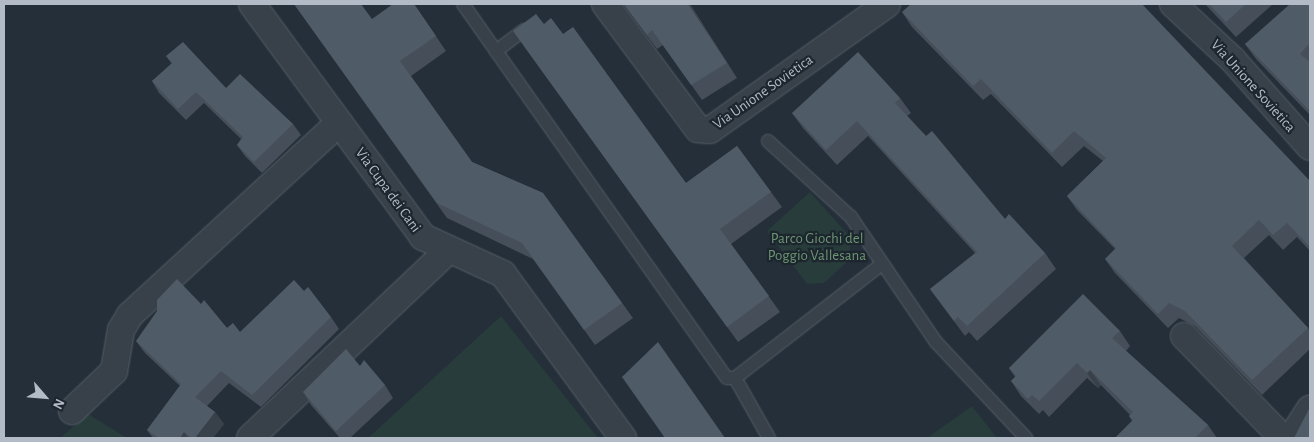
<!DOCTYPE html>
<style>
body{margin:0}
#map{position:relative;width:1314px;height:442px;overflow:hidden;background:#242f39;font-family:"Alegreya Sans",sans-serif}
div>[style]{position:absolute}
.green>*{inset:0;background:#273c3b}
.roads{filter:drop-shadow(0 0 1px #565f68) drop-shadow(0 0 1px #565f68)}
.lane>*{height:12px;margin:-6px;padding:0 6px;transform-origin:6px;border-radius:6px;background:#38414a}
.street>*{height:26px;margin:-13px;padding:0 13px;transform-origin:13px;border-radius:13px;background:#38414a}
.wall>*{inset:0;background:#454e59}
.shaded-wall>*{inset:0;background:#384049}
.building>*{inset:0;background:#505b68}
span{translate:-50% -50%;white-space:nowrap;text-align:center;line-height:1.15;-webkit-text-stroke:4.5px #1d262f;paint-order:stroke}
.street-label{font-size:15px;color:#b3bcc6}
.park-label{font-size:15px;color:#6c9572}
.frame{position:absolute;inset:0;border:5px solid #b3bcc6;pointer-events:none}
.north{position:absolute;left:20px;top:372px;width:50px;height:50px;-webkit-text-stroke:4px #1d262f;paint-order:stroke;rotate:117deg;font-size:14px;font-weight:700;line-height:20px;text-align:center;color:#b3bcc6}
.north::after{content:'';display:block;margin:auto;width:18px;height:22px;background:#b3bcc6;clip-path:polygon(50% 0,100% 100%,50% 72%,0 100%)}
</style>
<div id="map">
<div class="green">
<div style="clip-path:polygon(810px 192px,851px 238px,849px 260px,824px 283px,807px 284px,767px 231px)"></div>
<div style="clip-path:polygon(501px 316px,598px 438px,368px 438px)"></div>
<div style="clip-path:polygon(972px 406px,997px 438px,927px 438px)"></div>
<div style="clip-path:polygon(88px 414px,127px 438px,60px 438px)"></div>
</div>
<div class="roads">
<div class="lane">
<div style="left:463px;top:4px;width:57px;rotate:54.9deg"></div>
<div style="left:524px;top:30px;width:35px;rotate:143deg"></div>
<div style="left:496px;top:51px;width:400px;rotate:54.8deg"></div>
<div style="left:727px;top:378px;width:8px"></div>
<div style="left:735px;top:378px;width:186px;rotate:-37.8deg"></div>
<div style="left:768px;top:141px;width:113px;rotate:42.5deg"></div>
<div style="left:851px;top:217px;width:151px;rotate:55.8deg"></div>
<div style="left:936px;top:342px;width:132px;rotate:46.8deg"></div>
<div style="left:735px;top:378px;width:69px;rotate:60.5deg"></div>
</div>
<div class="street">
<div style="left:252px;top:4px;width:289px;rotate:53.7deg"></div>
<div style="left:423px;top:237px;width:88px;rotate:24.8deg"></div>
<div style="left:503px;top:274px;width:203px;rotate:53.8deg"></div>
<div style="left:605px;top:4px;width:156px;rotate:53.4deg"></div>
<div style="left:698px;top:129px;width:12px;rotate:5deg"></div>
<div style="left:710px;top:130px;width:217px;rotate:-35.4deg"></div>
<div style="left:1173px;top:4px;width:82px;rotate:43deg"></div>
<div style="left:1233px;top:60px;width:116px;rotate:48.5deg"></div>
<div style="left:1184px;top:336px;width:142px;rotate:45.9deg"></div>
<div style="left:72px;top:411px;width:58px;rotate:-43.6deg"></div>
<div style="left:114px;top:371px;width:42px;rotate:-80.3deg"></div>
<div style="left:121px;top:330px;width:17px;rotate:-59deg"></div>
<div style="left:130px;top:315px;width:284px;rotate:-42.6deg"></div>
<div style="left:250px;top:438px;width:274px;rotate:-43.4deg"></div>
<div style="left:1291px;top:438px;width:35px;rotate:-57deg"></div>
</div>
</div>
<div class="wall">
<div style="clip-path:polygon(294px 4px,372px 19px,414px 4px,446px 51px,411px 76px,472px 162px,543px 193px,633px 318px,595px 345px,533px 259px,447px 218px)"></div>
<div style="clip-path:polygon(623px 4px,690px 4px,737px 78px,702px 100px,663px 45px,657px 49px)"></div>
<div style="clip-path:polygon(1205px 4px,1273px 4px,1236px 37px)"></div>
<div style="clip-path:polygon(1310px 4px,1310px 115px,1256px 59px,1245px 44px)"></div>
<div style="clip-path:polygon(902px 12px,1310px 181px,1310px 251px,1297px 237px,1283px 250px,1269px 235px,1244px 258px,1308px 328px,1310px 332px,1310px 349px,1262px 395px,1195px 326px,1179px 318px,1168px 328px,1115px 273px,1105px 259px,1115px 249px,1077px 210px,1067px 196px,1103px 161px,1084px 146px,1062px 167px,991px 94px,983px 100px,912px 27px)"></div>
<div style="clip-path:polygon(544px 24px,563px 34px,686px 183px,737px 146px,782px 207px,731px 244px,780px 312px,738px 342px,524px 46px)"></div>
<div style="clip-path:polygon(166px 56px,293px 124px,301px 135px,262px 173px,245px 156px,237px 145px,241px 139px,204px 103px,186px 120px,159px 93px,152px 81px,172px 64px)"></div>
<div style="clip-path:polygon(900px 98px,911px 113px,907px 116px,1005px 219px,1045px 253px,1056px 269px,977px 341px,969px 332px,965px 336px,930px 289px,975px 253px,868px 136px,837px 165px,803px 128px,792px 113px)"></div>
<div style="clip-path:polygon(201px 304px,227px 328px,240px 332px,331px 317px,339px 329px,261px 407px,229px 383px,207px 406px,215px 412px,224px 424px,213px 438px,153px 438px,147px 430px,180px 386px,145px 353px,136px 341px)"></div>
<div style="clip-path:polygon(1120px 331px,1130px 346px,1126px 351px,1208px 425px,1217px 438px,1115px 438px,1132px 421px,1129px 416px,1130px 415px,1101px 385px,1098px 388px,1087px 378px,1049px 417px,1043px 410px,1039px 414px,1021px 396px,1011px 381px,1015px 377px,1009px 368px)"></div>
<div style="clip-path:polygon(360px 366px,385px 385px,393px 398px,350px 438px,340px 438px,311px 405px,303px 392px)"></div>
</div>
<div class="shaded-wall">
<div style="clip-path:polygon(688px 4px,689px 4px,737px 78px,727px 63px)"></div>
<div style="clip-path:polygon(1090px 370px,1101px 385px,1098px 388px,1087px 373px)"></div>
<div style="clip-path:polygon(215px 412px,224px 424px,213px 438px,195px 438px)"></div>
<div style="clip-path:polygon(184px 432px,188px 438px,180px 438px)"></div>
</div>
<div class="building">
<div style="clip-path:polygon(294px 4px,361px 4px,372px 19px,393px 4px,414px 4px,436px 36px,400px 61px,472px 162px,543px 193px,622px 303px,584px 330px,522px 243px,437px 203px)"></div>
<div style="clip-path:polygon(624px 4px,688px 4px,727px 63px,691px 85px,652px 30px,647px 35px)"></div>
<div style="clip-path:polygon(911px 4px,1142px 4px,1310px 181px,1310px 247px,1287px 223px,1273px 235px,1259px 220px,1232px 246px,1308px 328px,1252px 380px,1185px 311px,1169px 303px,1158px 314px,1105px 259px,1116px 248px,1067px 196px,1106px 158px,1074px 131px,1052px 153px,981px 79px,973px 86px,902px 12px)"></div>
<div style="clip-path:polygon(1209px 4px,1246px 4px,1226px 22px)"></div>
<div style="clip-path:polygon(1290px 4px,1310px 4px,1310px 43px,1300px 54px,1310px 62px,1310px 111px,1245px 44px)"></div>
<div style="clip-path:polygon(536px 14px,544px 24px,551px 18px,563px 34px,573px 27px,686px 183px,737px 146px,771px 192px,720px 229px,769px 296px,727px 327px,513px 31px)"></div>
<div style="clip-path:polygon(183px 42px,226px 88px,240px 74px,293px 124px,254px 162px,237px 145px,243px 137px,196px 92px,178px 109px,152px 81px,172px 63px,166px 56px)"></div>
<div style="clip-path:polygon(858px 52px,900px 98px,895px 103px,926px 136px,932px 131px,1005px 219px,1009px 214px,1045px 253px,967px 326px,958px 317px,954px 321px,930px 289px,977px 252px,857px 121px,826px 150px,792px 113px)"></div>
<div style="clip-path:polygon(177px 279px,201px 304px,204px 300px,227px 328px,233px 323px,240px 332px,294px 280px,304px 291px,308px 287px,331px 317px,252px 395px,221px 371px,195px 397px,215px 412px,195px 438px,192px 438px,184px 432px,180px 438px,159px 438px,147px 430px,181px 384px,136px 341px,157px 311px,157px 300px)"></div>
<div style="clip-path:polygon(1083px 294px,1120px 331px,1112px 338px,1208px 425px,1195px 438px,1115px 438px,1133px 420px,1129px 416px,1133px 412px,1090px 370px,1087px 373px,1077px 363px,1039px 401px,1032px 395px,1028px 399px,1011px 381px,1016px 376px,1009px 368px)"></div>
<div style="clip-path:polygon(658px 342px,725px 438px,665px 438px,622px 377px)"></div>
<div style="clip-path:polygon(346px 349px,360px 366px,364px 360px,385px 385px,336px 431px,303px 392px)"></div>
<div style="clip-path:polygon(1310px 407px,1310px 438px,1294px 438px)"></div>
</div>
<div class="street-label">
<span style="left:1253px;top:86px;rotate:48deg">Via Unione Sovietica</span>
<span style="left:763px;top:92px;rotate:-35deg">Via Unione Sovietica</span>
<span style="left:388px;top:190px;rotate:54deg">Via Cupa dei Cani</span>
</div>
<div class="park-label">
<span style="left:817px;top:247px">Parco Giochi del<br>Poggio Vallesana</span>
</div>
<div class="frame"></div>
<div class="north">N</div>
</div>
